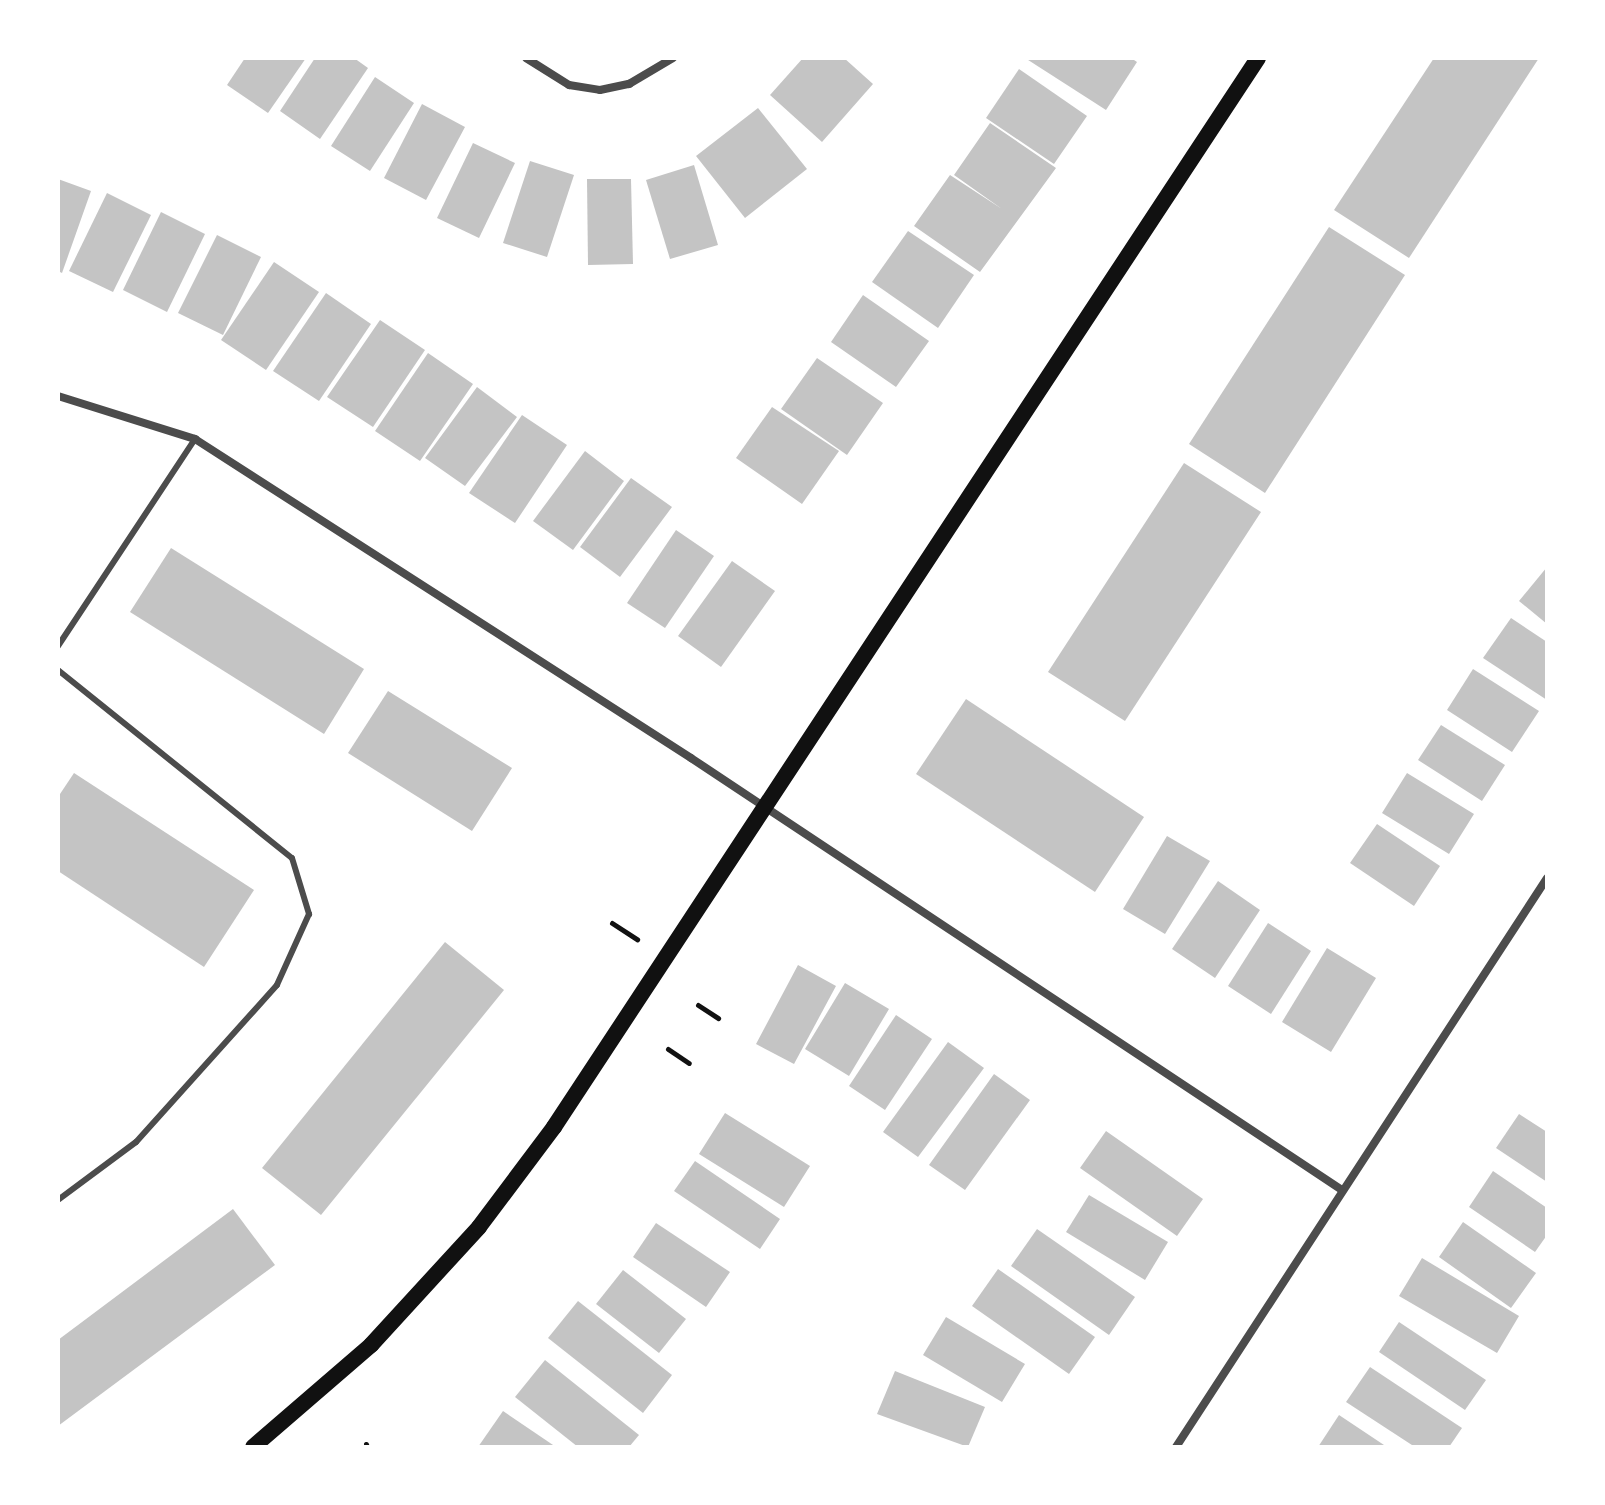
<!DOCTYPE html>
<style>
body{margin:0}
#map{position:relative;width:1605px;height:1505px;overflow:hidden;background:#fff;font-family:"Archivo Narrow",sans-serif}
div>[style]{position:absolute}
.building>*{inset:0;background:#c4c4c4}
.path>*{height:5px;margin:-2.5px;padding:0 2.5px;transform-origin:2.5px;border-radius:2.5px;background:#111}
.service>*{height:6px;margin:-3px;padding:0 3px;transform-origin:3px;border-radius:3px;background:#4c4c4c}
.minor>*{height:8px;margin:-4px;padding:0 4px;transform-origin:4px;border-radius:4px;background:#4c4c4c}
.secondary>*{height:16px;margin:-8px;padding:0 8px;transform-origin:8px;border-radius:8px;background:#111}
span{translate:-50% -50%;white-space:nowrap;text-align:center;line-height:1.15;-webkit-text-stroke:6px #fff;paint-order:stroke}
.frame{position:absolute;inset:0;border:60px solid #fff;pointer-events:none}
</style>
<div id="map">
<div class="building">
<div style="clip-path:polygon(245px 58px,306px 58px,268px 113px,227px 85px)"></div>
<div style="clip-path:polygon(315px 58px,354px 58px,368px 68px,320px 139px,280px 111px)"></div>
<div style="clip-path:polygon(803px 58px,844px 58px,873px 84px,822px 142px,770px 95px)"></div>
<div style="clip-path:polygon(1025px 58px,1131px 58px,1137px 62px,1106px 110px)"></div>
<div style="clip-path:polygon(1434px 58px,1539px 58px,1409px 258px,1334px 210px)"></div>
<div style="clip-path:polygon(1019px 69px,1087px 116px,1054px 164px,986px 118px)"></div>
<div style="clip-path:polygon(375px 77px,414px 103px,370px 171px,331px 146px)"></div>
<div style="clip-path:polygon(422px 104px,465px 127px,426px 200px,384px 178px)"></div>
<div style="clip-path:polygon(758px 108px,807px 169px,745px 218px,696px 156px)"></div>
<div style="clip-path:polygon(990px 123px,1056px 168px,980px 272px,914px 226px,950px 175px,1002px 209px,954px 175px)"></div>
<div style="clip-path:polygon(473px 143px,515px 163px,479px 238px,437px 218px)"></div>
<div style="clip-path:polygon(530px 161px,574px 175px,547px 257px,503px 243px)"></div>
<div style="clip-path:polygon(694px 165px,718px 245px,670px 259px,646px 180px)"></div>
<div style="clip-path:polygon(58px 179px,91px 191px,62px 273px,58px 271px)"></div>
<div style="clip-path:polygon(587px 179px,631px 179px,633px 264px,588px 265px)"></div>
<div style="clip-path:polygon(107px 193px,151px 215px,113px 292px,69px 271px)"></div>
<div style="clip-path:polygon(161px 212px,205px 234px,167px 312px,123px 290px)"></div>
<div style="clip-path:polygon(1329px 227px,1405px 275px,1265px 493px,1189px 444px)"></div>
<div style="clip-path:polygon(908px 231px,974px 275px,938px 328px,872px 282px)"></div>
<div style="clip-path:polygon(217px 235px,261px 257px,223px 335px,178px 313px)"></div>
<div style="clip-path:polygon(274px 262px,319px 292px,266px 370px,221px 340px)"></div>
<div style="clip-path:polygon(326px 293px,371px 324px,319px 401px,273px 371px)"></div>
<div style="clip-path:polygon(863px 295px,929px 341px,896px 387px,831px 342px)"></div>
<div style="clip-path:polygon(380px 320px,425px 350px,373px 427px,327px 397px)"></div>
<div style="clip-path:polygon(428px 353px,473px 384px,420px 461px,375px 431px)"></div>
<div style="clip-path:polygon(817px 358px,883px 403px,847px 455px,781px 409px)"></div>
<div style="clip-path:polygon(477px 387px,517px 417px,465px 486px,425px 458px)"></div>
<div style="clip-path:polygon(772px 407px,839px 451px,802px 504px,736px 458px)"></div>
<div style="clip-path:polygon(522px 415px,567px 445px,515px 523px,469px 493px)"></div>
<div style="clip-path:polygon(585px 451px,624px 481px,573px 550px,533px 521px)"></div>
<div style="clip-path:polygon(1184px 463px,1261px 512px,1125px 721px,1048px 672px)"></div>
<div style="clip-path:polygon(631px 478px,672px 507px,620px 577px,580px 547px)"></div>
<div style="clip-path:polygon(676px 530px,714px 556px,665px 628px,627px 603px)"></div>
<div style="clip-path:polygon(171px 548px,364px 669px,324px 734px,130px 612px)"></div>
<div style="clip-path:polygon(732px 561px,775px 591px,721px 667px,678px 636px)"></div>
<div style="clip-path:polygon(1547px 567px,1547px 624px,1519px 601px)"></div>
<div style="clip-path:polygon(1511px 618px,1547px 642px,1547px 700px,1483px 658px)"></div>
<div style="clip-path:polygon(1473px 669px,1539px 711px,1512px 752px,1447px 710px)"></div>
<div style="clip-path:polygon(388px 691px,512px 768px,472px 831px,348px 753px)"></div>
<div style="clip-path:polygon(966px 699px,1144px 817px,1095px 892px,916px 774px)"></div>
<div style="clip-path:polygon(1441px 725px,1505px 765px,1482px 801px,1418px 760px)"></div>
<div style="clip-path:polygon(74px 773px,254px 890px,204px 967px,58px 871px,58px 797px)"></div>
<div style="clip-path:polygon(1407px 773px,1474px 814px,1449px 854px,1382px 813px)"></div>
<div style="clip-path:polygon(1377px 824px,1440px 866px,1414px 906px,1350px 863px)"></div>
<div style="clip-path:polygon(1167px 836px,1210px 861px,1165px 934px,1123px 909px)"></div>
<div style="clip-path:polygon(1218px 881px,1260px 910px,1215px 978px,1172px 949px)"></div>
<div style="clip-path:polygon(1268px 923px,1311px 951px,1271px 1014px,1228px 986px)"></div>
<div style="clip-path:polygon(445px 942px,504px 990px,321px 1215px,262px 1168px)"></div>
<div style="clip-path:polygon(1327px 948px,1376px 978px,1331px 1052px,1282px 1022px)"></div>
<div style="clip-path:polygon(798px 965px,836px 986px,794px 1064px,756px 1044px)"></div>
<div style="clip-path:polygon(845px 983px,889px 1009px,849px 1076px,805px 1049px)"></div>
<div style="clip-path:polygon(896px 1015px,932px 1039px,885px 1110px,849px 1086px)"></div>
<div style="clip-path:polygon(948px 1042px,984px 1068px,918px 1157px,883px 1132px)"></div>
<div style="clip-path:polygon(994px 1074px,1030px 1100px,965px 1190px,929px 1165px)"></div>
<div style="clip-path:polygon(725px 1113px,810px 1166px,784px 1207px,699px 1154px)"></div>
<div style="clip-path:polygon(1519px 1114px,1547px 1132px,1547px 1182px,1496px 1148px)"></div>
<div style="clip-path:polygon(1106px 1131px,1203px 1199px,1177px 1236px,1080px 1168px)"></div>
<div style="clip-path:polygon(695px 1161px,780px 1219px,760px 1249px,674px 1191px)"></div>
<div style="clip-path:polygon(1493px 1171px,1547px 1208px,1547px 1235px,1535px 1252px,1469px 1207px)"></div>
<div style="clip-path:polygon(1089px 1195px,1168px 1242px,1145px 1280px,1066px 1232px)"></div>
<div style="clip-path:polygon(233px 1209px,275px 1265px,58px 1426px,58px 1340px)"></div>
<div style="clip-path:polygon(1463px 1222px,1536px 1273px,1511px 1308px,1439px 1257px)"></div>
<div style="clip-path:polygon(656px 1223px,730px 1272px,706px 1307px,633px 1257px)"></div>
<div style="clip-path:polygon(1037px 1229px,1135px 1297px,1109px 1335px,1011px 1266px)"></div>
<div style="clip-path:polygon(1422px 1258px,1519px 1316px,1497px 1353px,1399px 1296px)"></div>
<div style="clip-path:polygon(998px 1269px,1095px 1337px,1069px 1374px,972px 1306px)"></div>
<div style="clip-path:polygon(623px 1270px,686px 1319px,659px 1353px,596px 1304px)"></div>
<div style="clip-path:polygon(578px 1301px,672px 1375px,643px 1413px,548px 1338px)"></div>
<div style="clip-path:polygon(946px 1317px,1025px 1364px,1002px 1402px,923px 1355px)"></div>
<div style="clip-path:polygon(1399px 1322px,1486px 1380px,1465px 1410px,1379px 1352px)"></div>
<div style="clip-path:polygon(545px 1360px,639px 1435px,629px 1447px,578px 1447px,515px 1397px)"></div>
<div style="clip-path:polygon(1370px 1367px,1462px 1428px,1449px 1447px,1415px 1447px,1346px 1402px)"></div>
<div style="clip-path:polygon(895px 1371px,985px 1407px,968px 1447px,877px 1414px)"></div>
<div style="clip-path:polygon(503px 1411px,556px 1447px,478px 1447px)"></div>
<div style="clip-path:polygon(1339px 1415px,1387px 1447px,1318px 1447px)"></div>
</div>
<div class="path">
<div style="left:612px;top:923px;width:30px;rotate:33deg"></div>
<div style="left:698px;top:1005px;width:24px;rotate:33deg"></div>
<div style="left:668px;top:1049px;width:25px;rotate:34deg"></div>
<div style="left:366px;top:1444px;width:3px;rotate:72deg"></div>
</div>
<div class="service">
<div style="left:58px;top:646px;width:248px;rotate:-56.5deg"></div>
<div style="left:58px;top:670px;width:300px;rotate:38.8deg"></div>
<div style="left:292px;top:858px;width:59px;rotate:73.1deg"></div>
<div style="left:309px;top:914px;width:78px;rotate:114.3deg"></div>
<div style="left:277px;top:985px;width:211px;rotate:131.9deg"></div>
<div style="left:136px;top:1142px;width:97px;rotate:143.4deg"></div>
</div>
<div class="minor">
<div style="left:526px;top:58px;width:51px;rotate:32.1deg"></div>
<div style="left:569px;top:85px;width:31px;rotate:9deg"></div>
<div style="left:600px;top:90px;width:30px;rotate:-12deg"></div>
<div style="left:629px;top:84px;width:51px;rotate:-30.6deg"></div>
<div style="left:58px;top:396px;width:144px;rotate:17.4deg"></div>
<div style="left:195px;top:439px;width:590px;rotate:32.75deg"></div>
<div style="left:691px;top:758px;width:781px;rotate:33.57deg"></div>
<div style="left:1176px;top:1447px;width:679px;rotate:-56.89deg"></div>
</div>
<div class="secondary">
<div style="left:253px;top:1447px;width:156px;rotate:-40.8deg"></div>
<div style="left:371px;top:1345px;width:160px;rotate:-47.5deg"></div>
<div style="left:479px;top:1227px;width:125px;rotate:-53.1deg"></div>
<div style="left:554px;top:1127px;width:1280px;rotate:-56.63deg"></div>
</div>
<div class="frame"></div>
</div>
